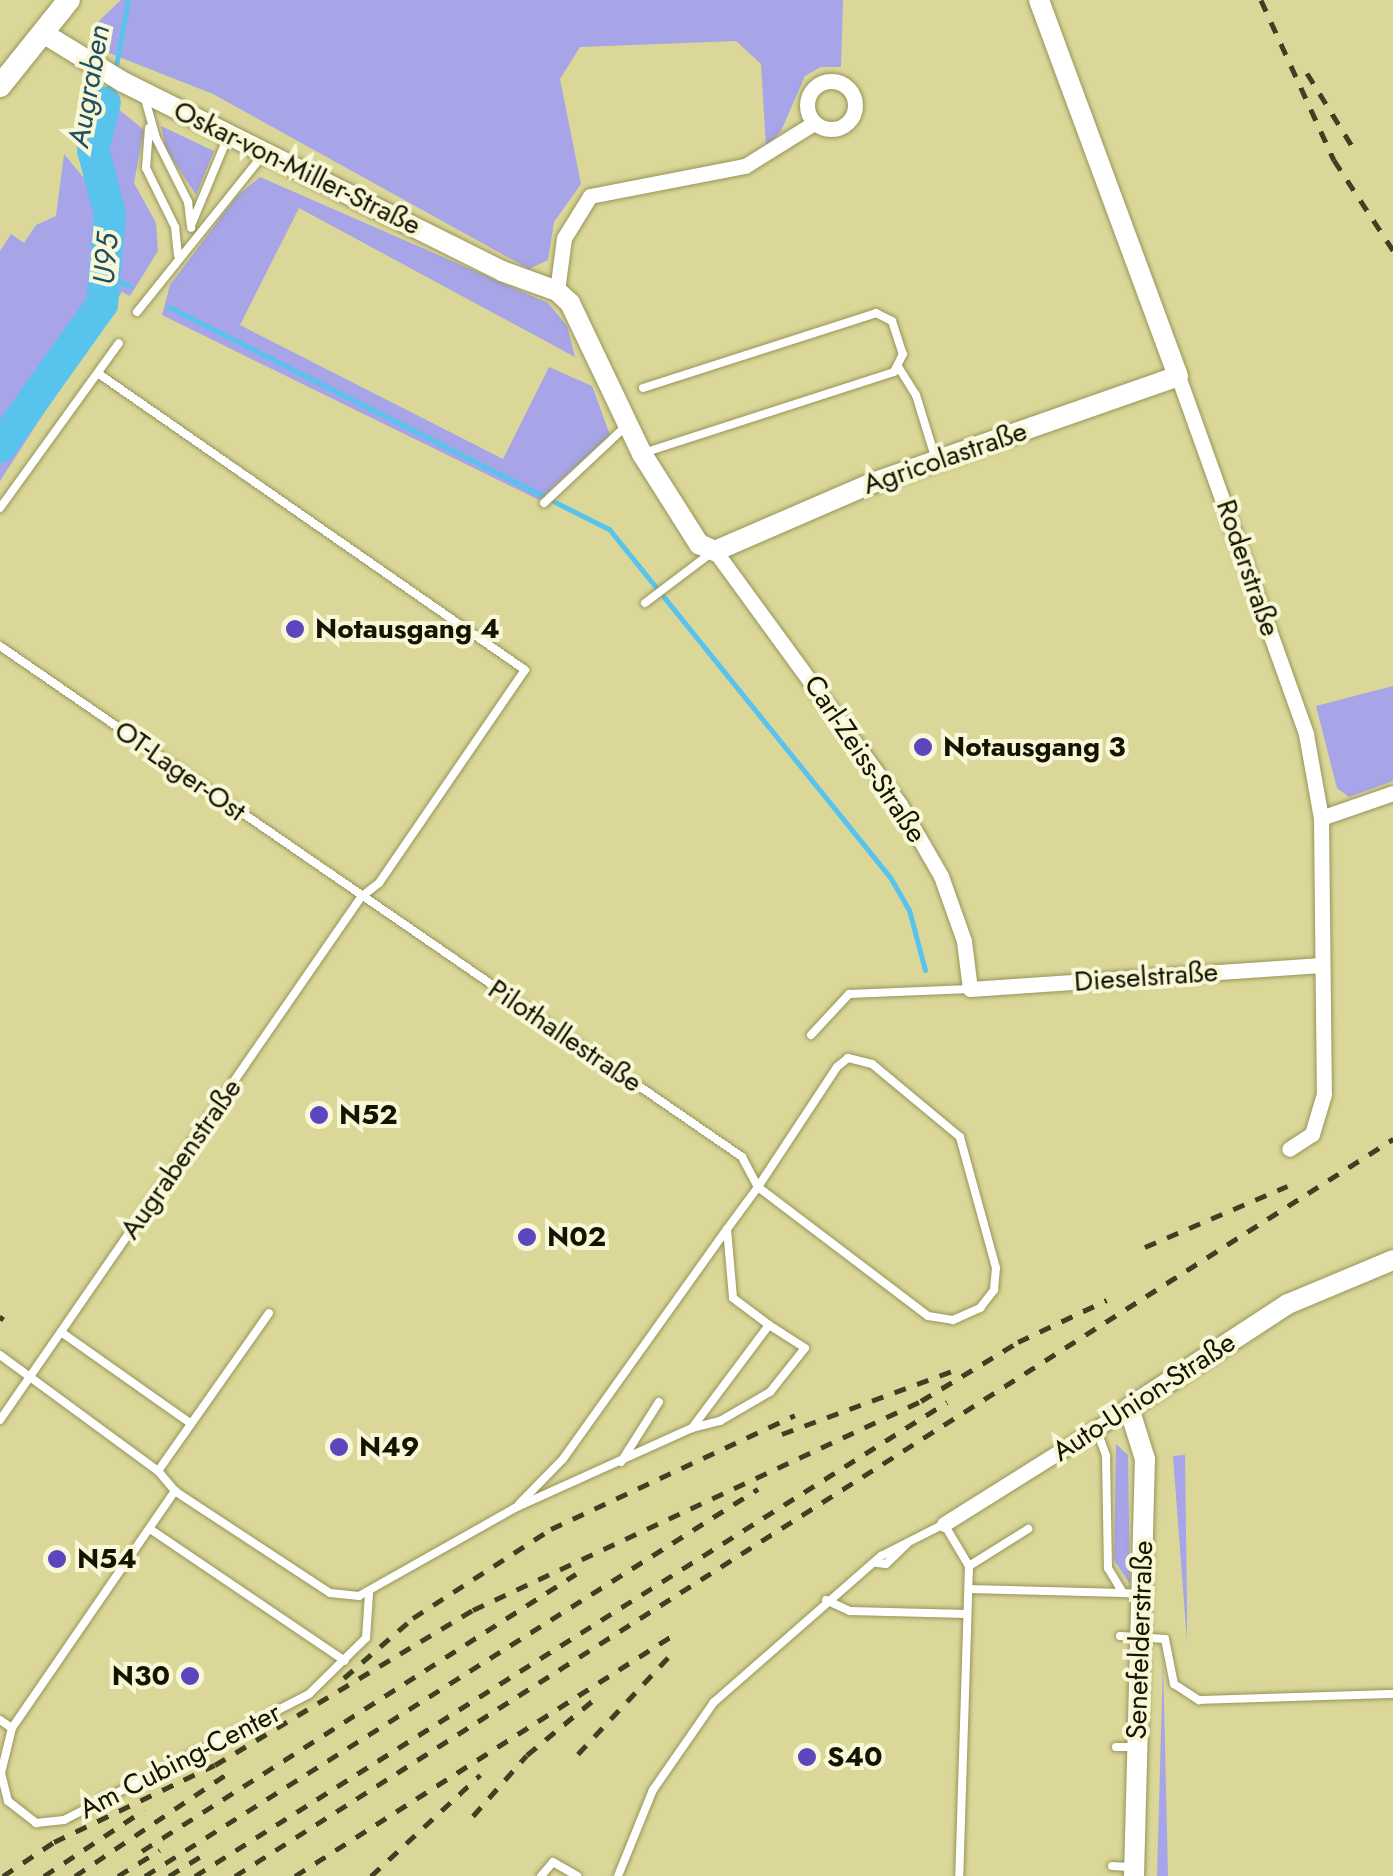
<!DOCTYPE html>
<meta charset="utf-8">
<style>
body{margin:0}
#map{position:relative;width:1393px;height:1876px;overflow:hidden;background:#dad799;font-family:Jost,sans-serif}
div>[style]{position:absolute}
.green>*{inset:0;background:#a7a4e8}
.stream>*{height:5px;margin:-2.5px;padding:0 2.5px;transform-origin:2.5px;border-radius:2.5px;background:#58c4ed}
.river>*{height:32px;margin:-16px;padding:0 16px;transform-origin:16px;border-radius:16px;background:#58c4ed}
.roads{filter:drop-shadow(0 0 2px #989458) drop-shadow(0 0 2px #989458)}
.service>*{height:8px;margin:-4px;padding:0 4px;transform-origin:4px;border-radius:4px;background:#fff}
.minor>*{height:15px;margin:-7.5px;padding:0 7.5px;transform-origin:7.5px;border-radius:7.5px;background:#fff}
.minor>.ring{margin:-7.5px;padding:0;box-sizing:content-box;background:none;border:15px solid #fff;border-radius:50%}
.tertiary>*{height:20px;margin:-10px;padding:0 10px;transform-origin:10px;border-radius:10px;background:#fff}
.secondary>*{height:22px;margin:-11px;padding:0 11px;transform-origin:11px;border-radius:11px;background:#fff}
.rail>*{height:5px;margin-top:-2.5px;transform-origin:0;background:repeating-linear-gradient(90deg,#413f22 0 12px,transparent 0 24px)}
.dots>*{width:28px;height:28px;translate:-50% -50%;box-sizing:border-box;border:5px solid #f8f7d7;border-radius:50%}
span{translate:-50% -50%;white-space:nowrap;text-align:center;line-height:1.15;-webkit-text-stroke:8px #f8f7d7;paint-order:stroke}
.street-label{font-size:28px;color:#151400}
.poi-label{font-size:28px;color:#151400;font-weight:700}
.left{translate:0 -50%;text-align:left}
.right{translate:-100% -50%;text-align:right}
.water-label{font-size:30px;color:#214f60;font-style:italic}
</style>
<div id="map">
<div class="green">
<div style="clip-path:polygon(121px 0,843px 0,841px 67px,821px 67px,805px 76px,781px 131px,766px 147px,761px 64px,736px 41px,580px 47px,560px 79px,581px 184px,554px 222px,548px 260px,529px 269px,213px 94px,109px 53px,99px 21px)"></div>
<div style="clip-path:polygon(111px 103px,144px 130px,134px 183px,156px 223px,158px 251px,130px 296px,122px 292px,0 481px,0 251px,11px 234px,24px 243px,36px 225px,56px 216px,64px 154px,111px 211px,98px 148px)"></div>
<div style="clip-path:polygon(161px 126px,214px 151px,196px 195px,166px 149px)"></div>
<div style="clip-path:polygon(260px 177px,548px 303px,567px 326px,575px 357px,299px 208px,240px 325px,503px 459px,549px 367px,592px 386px,610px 435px,539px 500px,162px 315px,170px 285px,237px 196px)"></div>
<div style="clip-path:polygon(1393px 686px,1393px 781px,1349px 797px,1337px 788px,1316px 706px)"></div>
<div style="clip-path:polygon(1116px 1444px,1128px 1455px,1130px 1584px,1114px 1560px)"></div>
<div style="clip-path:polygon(1185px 1455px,1187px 1607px,1187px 1642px,1173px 1456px)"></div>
<div style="clip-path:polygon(1163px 1661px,1168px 1876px,1157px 1876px)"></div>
</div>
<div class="stream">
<div style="left:115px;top:71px;width:72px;rotate:-79.6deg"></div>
<div style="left:108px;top:277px;width:23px;rotate:23deg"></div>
<div style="left:169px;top:307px;width:493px;rotate:26.8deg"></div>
<div style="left:609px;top:529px;width:447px;rotate:51.1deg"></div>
<div style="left:890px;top:877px;width:38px;rotate:60deg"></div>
<div style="left:909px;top:910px;width:62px;rotate:75.1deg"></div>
<div style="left:0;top:445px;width:174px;rotate:-54.1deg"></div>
<div style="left:102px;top:304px;width:90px;rotate:-84.9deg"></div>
<div style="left:110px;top:214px;width:66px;rotate:-104.9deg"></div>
<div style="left:93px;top:150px;width:71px;rotate:-75.4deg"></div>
</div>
<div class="river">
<div style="left:0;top:447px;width:176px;rotate:-54.5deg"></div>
<div style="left:102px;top:304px;width:90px;rotate:-84.9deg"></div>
<div style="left:110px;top:214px;width:66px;rotate:-104.9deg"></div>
<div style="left:93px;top:150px;width:49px;rotate:-76deg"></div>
</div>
<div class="roads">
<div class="service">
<div style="left:145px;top:99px;width:41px;rotate:74.2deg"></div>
<div style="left:156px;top:138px;width:72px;rotate:63.4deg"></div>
<div style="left:188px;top:202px;width:26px;rotate:83deg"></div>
<div style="left:149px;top:128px;width:40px;rotate:94.3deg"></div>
<div style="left:146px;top:168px;width:66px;rotate:63.8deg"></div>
<div style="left:175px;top:227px;width:28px;rotate:84deg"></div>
<div style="left:192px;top:223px;width:91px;rotate:-67.4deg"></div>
<div style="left:137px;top:312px;width:201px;rotate:-51.3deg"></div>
<div style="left:899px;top:368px;width:32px;rotate:58deg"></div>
<div style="left:916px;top:395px;width:68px;rotate:72.9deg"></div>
<div style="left:643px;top:388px;width:245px;rotate:-17.8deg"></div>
<div style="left:876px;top:313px;width:18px;rotate:27deg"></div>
<div style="left:892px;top:321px;width:35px;rotate:72deg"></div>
<div style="left:903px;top:354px;width:20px;rotate:117deg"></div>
<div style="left:894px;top:372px;width:261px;rotate:162.1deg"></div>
<div style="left:544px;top:503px;width:112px;rotate:-43.2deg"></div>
<div style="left:0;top:508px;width:203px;rotate:-54.2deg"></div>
<div style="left:645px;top:603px;width:83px;rotate:-37.1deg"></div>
<div style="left:0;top:646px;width:901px;rotate:34.55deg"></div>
<div style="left:742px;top:1157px;width:34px;rotate:62deg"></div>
<div style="left:758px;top:1187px;width:213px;rotate:37.2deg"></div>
<div style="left:928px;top:1316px;width:25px;rotate:9deg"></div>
<div style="left:953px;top:1320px;width:30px;rotate:-24deg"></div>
<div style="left:980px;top:1308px;width:23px;rotate:-52deg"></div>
<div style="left:994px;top:1290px;width:22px;rotate:-85deg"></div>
<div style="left:996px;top:1268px;width:136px;rotate:-105.4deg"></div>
<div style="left:960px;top:1137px;width:114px;rotate:-140.3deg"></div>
<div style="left:872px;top:1064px;width:25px;rotate:-166deg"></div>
<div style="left:848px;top:1058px;width:14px;rotate:141deg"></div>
<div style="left:837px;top:1067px;width:144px;rotate:123.4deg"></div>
<div style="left:758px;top:1187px;width:52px;rotate:126.4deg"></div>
<div style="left:727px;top:1229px;width:69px;rotate:85deg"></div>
<div style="left:733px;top:1298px;width:45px;rotate:36.9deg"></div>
<div style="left:769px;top:1325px;width:129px;rotate:126.8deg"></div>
<div style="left:692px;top:1428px;width:194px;rotate:155.7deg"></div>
<div style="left:515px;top:1508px;width:179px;rotate:150.6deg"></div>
<div style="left:359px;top:1596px;width:29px;rotate:-174deg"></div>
<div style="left:330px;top:1593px;width:186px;rotate:-146.7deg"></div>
<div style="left:175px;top:1491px;width:26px;rotate:-130deg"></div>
<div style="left:158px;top:1471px;width:196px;rotate:-143.7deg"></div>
<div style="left:811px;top:1035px;width:56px;rotate:-47.2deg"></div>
<div style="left:849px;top:994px;width:121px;rotate:-2.4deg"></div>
<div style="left:61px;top:1332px;width:158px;rotate:35.2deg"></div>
<div style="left:0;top:1420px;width:635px;rotate:-55.38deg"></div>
<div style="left:361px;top:897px;width:23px;rotate:-38deg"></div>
<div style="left:379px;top:883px;width:258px;rotate:-55.6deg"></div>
<div style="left:525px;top:670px;width:519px;rotate:-145.21deg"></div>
<div style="left:692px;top:1428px;width:29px;rotate:-14deg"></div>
<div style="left:720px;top:1421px;width:58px;rotate:-30.1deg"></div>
<div style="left:770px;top:1392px;width:56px;rotate:-51.5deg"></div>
<div style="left:805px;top:1348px;width:43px;rotate:-147.4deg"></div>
<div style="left:1096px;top:1428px;width:30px;rotate:70deg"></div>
<div style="left:1106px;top:1456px;width:112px;rotate:89deg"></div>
<div style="left:1108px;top:1568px;width:29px;rotate:59deg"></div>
<div style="left:1123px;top:1593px;width:14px;rotate:4deg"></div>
<div style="left:621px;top:1462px;width:71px;rotate:-57.7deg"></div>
<div style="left:158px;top:1471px;width:193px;rotate:-54.9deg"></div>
<div style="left:519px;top:1504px;width:63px;rotate:-45.6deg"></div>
<div style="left:563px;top:1459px;width:282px;rotate:-54.5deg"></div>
<div style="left:150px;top:1529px;width:235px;rotate:34.1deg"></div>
<div style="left:877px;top:1563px;width:9px;rotate:6deg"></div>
<div style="left:886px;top:1564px;width:29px;rotate:-44deg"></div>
<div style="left:969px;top:1566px;width:70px;rotate:-32.1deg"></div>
<div style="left:969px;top:1589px;width:154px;rotate:1.5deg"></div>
<div style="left:826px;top:1600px;width:26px;rotate:25deg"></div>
<div style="left:850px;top:1611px;width:117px;rotate:1.5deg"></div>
<div style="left:1120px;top:1636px;width:45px;rotate:3.8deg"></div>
<div style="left:1165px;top:1639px;width:46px;rotate:78.7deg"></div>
<div style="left:1174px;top:1684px;width:30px;rotate:33deg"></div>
<div style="left:1199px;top:1700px;width:194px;rotate:-1.8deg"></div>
<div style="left:0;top:1720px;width:14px;rotate:34deg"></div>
<div style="left:12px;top:1728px;width:46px;rotate:103.7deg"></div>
<div style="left:1px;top:1773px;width:29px;rotate:76deg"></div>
<div style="left:8px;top:1801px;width:36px;rotate:38deg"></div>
<div style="left:36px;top:1823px;width:28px;rotate:-6deg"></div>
<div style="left:64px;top:1820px;width:276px;rotate:-27.2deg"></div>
<div style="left:309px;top:1694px;width:80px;rotate:-44.5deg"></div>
<div style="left:366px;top:1638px;width:44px;rotate:-86.1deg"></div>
<div style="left:12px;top:1728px;width:288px;rotate:-55.5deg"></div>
<div style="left:1116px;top:1747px;width:20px"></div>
<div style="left:1112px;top:1866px;width:18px;rotate:3deg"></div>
<div style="left:541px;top:1876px;width:18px;rotate:-49deg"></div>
<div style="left:553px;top:1862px;width:28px;rotate:30deg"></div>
<div style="left:618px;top:1876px;width:93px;rotate:-67.9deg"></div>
<div style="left:653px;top:1790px;width:107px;rotate:-55.3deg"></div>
<div style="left:714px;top:1702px;width:222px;rotate:-41.2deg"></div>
<div style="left:881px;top:1556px;width:71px;rotate:-26.9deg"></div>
<div style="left:944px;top:1524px;width:49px;rotate:59.2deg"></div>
<div style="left:969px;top:1566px;width:310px;rotate:91.8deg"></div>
</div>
<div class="minor">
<div class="ring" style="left:807px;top:81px;width:33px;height:33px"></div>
<div style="left:557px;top:291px;width:53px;rotate:-82.5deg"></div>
<div style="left:564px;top:238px;width:49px;rotate:-58.2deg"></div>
<div style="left:590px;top:196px;width:158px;rotate:-11deg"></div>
<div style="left:745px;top:166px;width:81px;rotate:-31.9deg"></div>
<div style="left:1178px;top:376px;width:380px;rotate:70.3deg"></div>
<div style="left:1306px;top:734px;width:85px;rotate:79.9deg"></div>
<div style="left:1321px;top:818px;width:276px;rotate:89.4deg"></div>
<div style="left:1324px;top:1094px;width:42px;rotate:106.7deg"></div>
<div style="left:1312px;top:1134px;width:27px;rotate:147deg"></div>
<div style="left:715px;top:551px;width:314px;rotate:53.9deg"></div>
<div style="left:900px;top:805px;width:82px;rotate:60deg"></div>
<div style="left:941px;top:876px;width:69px;rotate:70.5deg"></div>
<div style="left:964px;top:941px;width:48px;rotate:82.9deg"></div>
<div style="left:970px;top:989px;width:352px;rotate:-3.9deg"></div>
<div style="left:1321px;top:818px;width:76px;rotate:-19.1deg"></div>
<div style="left:944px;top:1524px;width:218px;rotate:-32.1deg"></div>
</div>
<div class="tertiary">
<div style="left:43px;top:33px;width:94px;rotate:31.5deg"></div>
<div style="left:123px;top:82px;width:424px;rotate:26.5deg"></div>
<div style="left:502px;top:271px;width:59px;rotate:20deg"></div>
<div style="left:557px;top:291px;width:18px;rotate:43deg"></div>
<div style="left:570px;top:303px;width:167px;rotate:64.5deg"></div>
<div style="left:642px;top:454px;width:107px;rotate:57.7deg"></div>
<div style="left:699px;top:544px;width:17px;rotate:24deg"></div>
<div style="left:715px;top:551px;width:169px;rotate:-23.4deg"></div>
<div style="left:870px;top:484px;width:326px;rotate:-19.3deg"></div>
<div style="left:1178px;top:376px;width:401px;rotate:-110.3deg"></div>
<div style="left:1134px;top:1876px;width:417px;rotate:-88.5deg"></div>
<div style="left:1145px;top:1459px;width:53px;rotate:-107.4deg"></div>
<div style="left:1129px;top:1408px;width:190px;rotate:-33.2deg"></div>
<div style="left:1288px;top:1304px;width:114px;rotate:-22.7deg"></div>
</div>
<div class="secondary">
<div style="left:0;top:86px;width:110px;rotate:-51.3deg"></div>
</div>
</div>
<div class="rail">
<div style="left:1261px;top:0;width:176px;rotate:65.5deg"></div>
<div style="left:1334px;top:160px;width:108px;rotate:56.8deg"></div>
<div style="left:1307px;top:73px;width:95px;rotate:58.3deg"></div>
<div style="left:1145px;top:1247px;width:155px;rotate:-23.2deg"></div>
<div style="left:0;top:1320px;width:5px;rotate:-53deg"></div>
<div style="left:782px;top:1434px;width:184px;rotate:-20.3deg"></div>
<div style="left:344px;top:1678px;width:91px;rotate:-41deg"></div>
<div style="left:413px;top:1618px;width:164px;rotate:-32.8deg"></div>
<div style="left:551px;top:1529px;width:269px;rotate:-25deg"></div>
<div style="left:578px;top:1754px;width:144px;rotate:-47deg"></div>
<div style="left:473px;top:1816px;width:81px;rotate:-48.5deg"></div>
<div style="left:527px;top:1755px;width:91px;rotate:-39.6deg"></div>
<div style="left:142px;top:1851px;width:515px;rotate:-32.55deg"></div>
<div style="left:3px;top:1876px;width:61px;rotate:-33.7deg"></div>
<div style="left:54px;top:1842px;width:178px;rotate:-25.6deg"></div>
<div style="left:215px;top:1765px;width:301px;rotate:-31deg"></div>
<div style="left:473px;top:1610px;width:494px;rotate:-25deg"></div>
<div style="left:921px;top:1401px;width:114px;rotate:-31.3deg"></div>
<div style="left:1018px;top:1342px;width:98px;rotate:-25.3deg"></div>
<div style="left:44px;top:1876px;width:120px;rotate:-33.4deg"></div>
<div style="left:75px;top:1876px;width:190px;rotate:-33.9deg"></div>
<div style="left:118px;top:1876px;width:49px;rotate:-31.8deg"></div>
<div style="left:145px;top:1876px;width:725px;rotate:-32.27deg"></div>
<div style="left:169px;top:1876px;width:40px;rotate:-32deg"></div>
<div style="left:195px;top:1876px;width:889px;rotate:-32.22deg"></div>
<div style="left:235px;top:1876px;width:1373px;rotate:-32.47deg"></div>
<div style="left:295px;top:1876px;width:448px;rotate:-32.5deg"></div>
<div style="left:371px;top:1876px;width:149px;rotate:-42.8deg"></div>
</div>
<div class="dots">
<div style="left:295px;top:629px;background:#5c46bf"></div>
<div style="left:923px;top:747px;background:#5c46bf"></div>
<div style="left:319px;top:1115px;background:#5c46bf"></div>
<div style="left:527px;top:1237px;background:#5c46bf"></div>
<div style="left:339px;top:1447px;background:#5c46bf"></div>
<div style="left:57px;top:1559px;background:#5c46bf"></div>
<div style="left:190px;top:1676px;background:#5c46bf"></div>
<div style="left:807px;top:1757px;background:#5c46bf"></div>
</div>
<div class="street-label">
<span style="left:297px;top:168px;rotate:26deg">Oskar-von-Miller-Straße</span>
<span style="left:945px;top:458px;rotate:-19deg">Agricolastraße</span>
<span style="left:1248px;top:568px;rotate:71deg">Roderstraße</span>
<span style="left:865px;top:759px;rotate:56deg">Carl-Zeiss-Straße</span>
<span style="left:180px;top:771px;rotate:35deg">OT-Lager-Ost</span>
<span style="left:1146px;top:977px;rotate:-4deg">Dieselstraße</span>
<span style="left:565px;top:1036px;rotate:34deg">Pilothallestraße</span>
<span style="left:181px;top:1159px;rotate:-55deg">Augrabenstraße</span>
<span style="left:1144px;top:1397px;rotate:-33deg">Auto-Union-Straße</span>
<span style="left:1140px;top:1640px;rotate:-88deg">Senefelderstraße</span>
<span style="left:180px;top:1761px;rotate:-27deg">Am Cubing-Center</span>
</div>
<div class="poi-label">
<span class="left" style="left:315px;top:629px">Notausgang 4</span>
<span class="left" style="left:943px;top:747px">Notausgang 3</span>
<span class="left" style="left:339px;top:1115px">N52</span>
<span class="left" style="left:547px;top:1237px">N02</span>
<span class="left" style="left:359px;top:1447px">N49</span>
<span class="left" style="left:77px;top:1559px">N54</span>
<span class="right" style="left:170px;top:1676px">N30</span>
<span class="left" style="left:827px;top:1757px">S40</span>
</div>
<div class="water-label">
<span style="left:89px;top:86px;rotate:-80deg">Augraben</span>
<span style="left:106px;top:259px;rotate:-85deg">U95</span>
</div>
</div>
